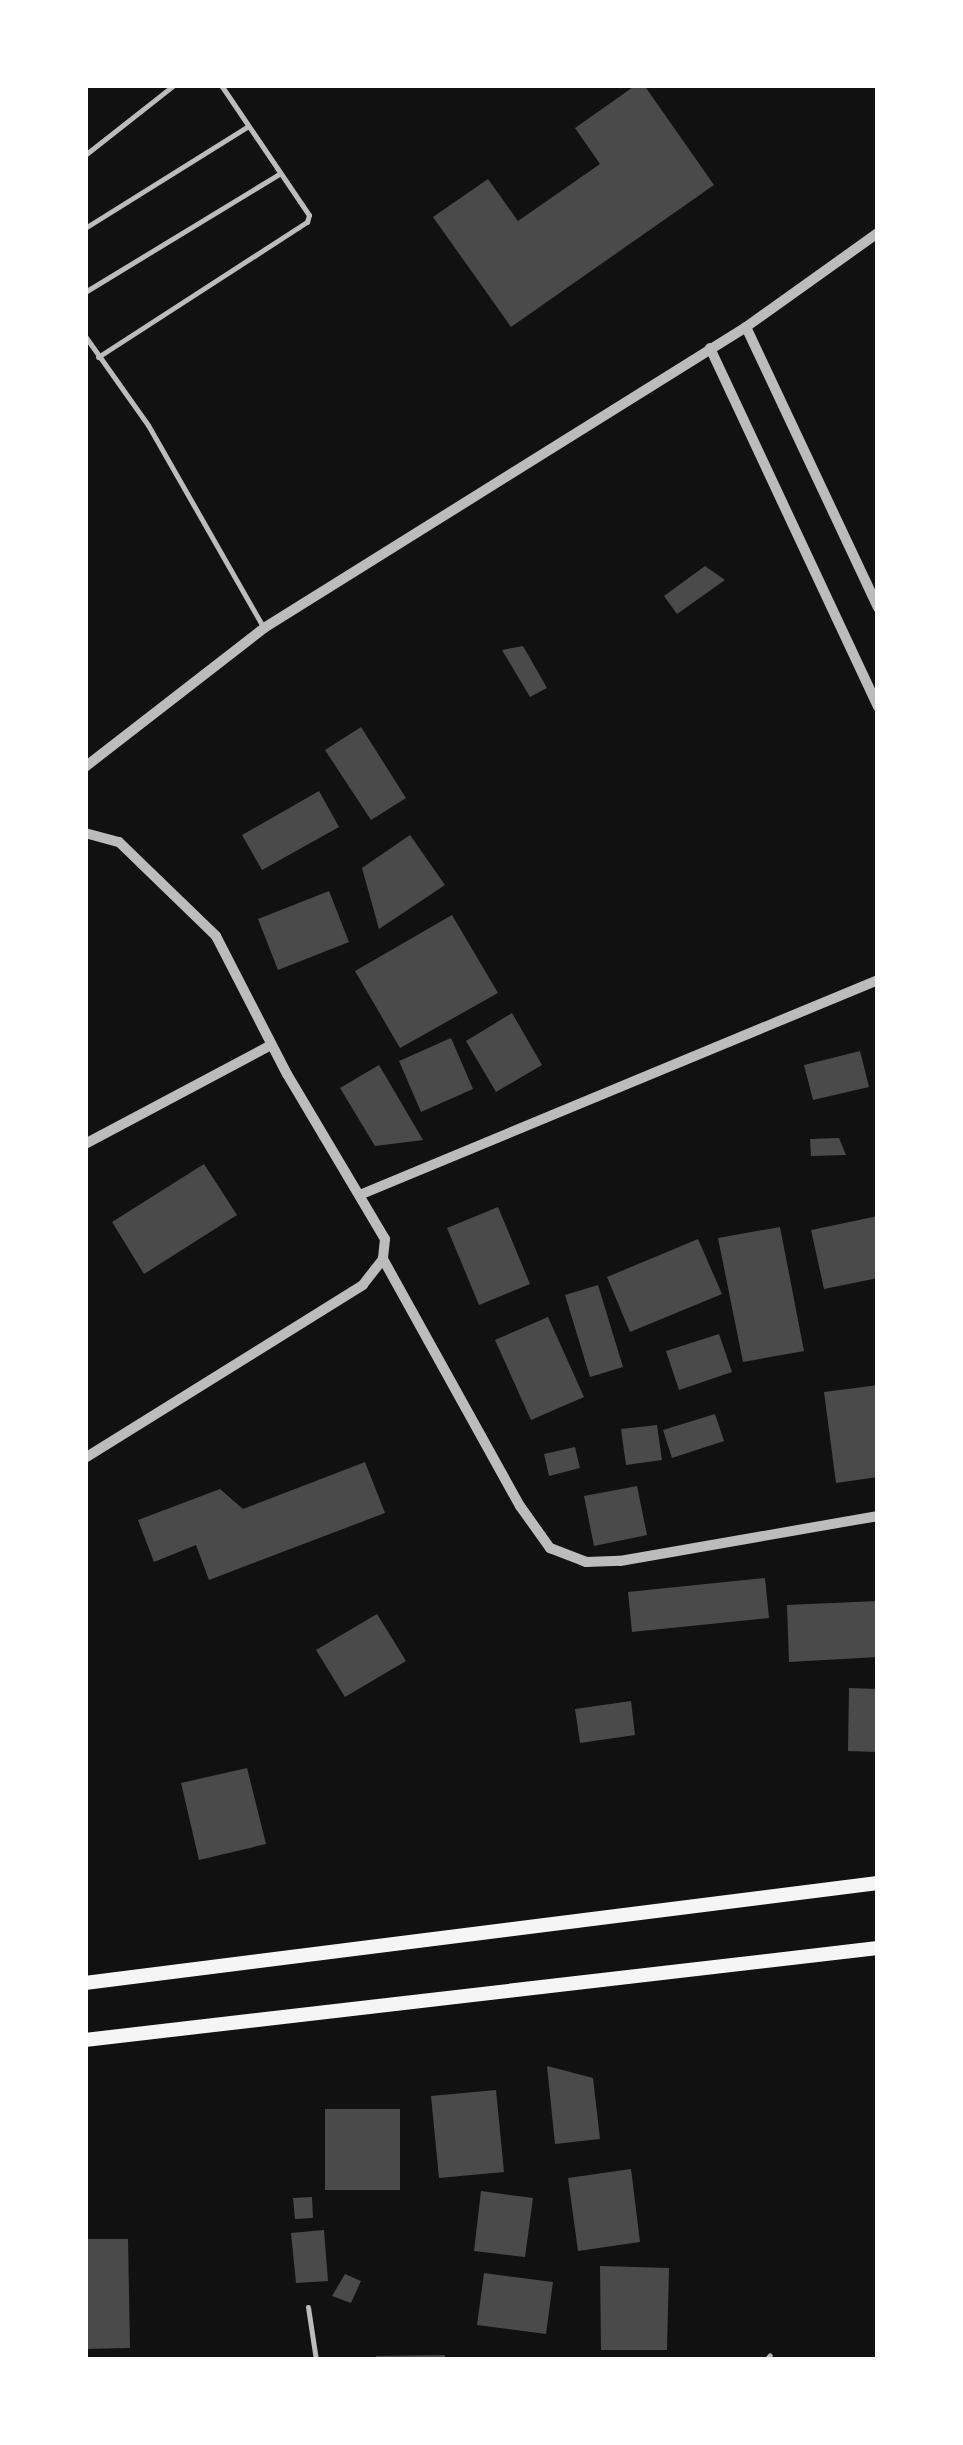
<!DOCTYPE html>
<style>
body{margin:0}
#map{position:relative;width:963px;height:2445px;overflow:hidden;background:#111;font-family:"PT Sans Narrow",sans-serif}
div>[style]{position:absolute}
.building>*{inset:0;background:#4a4a4a}
.service>*{height:5px;margin:-2.5px;padding:0 2.5px;transform-origin:2.5px;border-radius:2.5px;background:#bcbcbc}
.minor>*{height:10px;margin:-5px;padding:0 5px;transform-origin:5px;border-radius:5px;background:#bcbcbc}
.secondary>*{height:14px;margin:-7px;padding:0 7px;transform-origin:7px;border-radius:7px;background:#f5f5f5}
span{translate:-50% -50%;white-space:nowrap;text-align:center;line-height:1.15;-webkit-text-stroke:8px #fff;paint-order:stroke}
.frame{position:absolute;inset:0;border:88px solid #fff;pointer-events:none}
</style>
<div id="map">
<div class="building">
<div style="clip-path:polygon(636px 85px,644px 85px,714px 185px,511px 327px,433px 217px,488px 179px,518px 221px,600px 164px,575px 128px)"></div>
<div style="clip-path:polygon(705px 566px,725px 580px,677px 614px,664px 596px)"></div>
<div style="clip-path:polygon(523px 646px,547px 688px,530px 697px,502px 650px)"></div>
<div style="clip-path:polygon(361px 727px,406px 798px,371px 820px,325px 750px)"></div>
<div style="clip-path:polygon(319px 791px,339px 827px,262px 870px,242px 835px)"></div>
<div style="clip-path:polygon(410px 835px,445px 885px,379px 929px,362px 868px)"></div>
<div style="clip-path:polygon(329px 891px,349px 942px,278px 970px,258px 919px)"></div>
<div style="clip-path:polygon(452px 915px,498px 993px,400px 1048px,355px 971px)"></div>
<div style="clip-path:polygon(512px 1013px,542px 1065px,496px 1092px,466px 1041px)"></div>
<div style="clip-path:polygon(451px 1038px,473px 1089px,421px 1112px,399px 1061px)"></div>
<div style="clip-path:polygon(860px 1051px,869px 1087px,813px 1100px,804px 1065px)"></div>
<div style="clip-path:polygon(379px 1065px,423px 1140px,375px 1146px,340px 1088px)"></div>
<div style="clip-path:polygon(839px 1138px,846px 1155px,811px 1156px,810px 1139px)"></div>
<div style="clip-path:polygon(204px 1164px,237px 1215px,144px 1274px,112px 1222px)"></div>
<div style="clip-path:polygon(498px 1207px,530px 1284px,479px 1305px,447px 1228px)"></div>
<div style="clip-path:polygon(878px 1216px,878px 1278px,824px 1289px,811px 1230px)"></div>
<div style="clip-path:polygon(780px 1227px,804px 1351px,743px 1362px,718px 1238px)"></div>
<div style="clip-path:polygon(698px 1239px,722px 1294px,630px 1332px,607px 1277px)"></div>
<div style="clip-path:polygon(598px 1285px,623px 1367px,590px 1377px,565px 1295px)"></div>
<div style="clip-path:polygon(548px 1317px,584px 1397px,531px 1420px,495px 1340px)"></div>
<div style="clip-path:polygon(719px 1334px,732px 1372px,679px 1390px,666px 1351px)"></div>
<div style="clip-path:polygon(878px 1385px,878px 1477px,836px 1483px,824px 1392px)"></div>
<div style="clip-path:polygon(715px 1414px,724px 1441px,672px 1458px,663px 1430px)"></div>
<div style="clip-path:polygon(657px 1425px,662px 1460px,626px 1465px,621px 1429px)"></div>
<div style="clip-path:polygon(575px 1447px,580px 1468px,549px 1476px,544px 1454px)"></div>
<div style="clip-path:polygon(365px 1462px,385px 1513px,209px 1580px,196px 1545px,154px 1562px,138px 1520px,220px 1489px,243px 1509px)"></div>
<div style="clip-path:polygon(637px 1486px,647px 1535px,594px 1546px,584px 1496px)"></div>
<div style="clip-path:polygon(765px 1578px,769px 1618px,632px 1632px,628px 1592px)"></div>
<div style="clip-path:polygon(878px 1601px,878px 1657px,789px 1662px,787px 1605px)"></div>
<div style="clip-path:polygon(377px 1614px,406px 1661px,345px 1697px,316px 1650px)"></div>
<div style="clip-path:polygon(849px 1688px,878px 1689px,878px 1752px,848px 1751px)"></div>
<div style="clip-path:polygon(631px 1701px,635px 1735px,580px 1743px,575px 1709px)"></div>
<div style="clip-path:polygon(247px 1768px,266px 1844px,199px 1860px,181px 1783px)"></div>
<div style="clip-path:polygon(547px 2066px,593px 2078px,600px 2139px,555px 2144px)"></div>
<div style="clip-path:polygon(496px 2090px,504px 2172px,439px 2178px,431px 2096px)"></div>
<div style="clip-path:polygon(325px 2109px,400px 2109px,400px 2190px,325px 2190px)"></div>
<div style="clip-path:polygon(631px 2169px,640px 2242px,578px 2251px,568px 2178px)"></div>
<div style="clip-path:polygon(481px 2191px,533px 2198px,525px 2257px,474px 2251px)"></div>
<div style="clip-path:polygon(312px 2197px,313px 2218px,295px 2219px,293px 2198px)"></div>
<div style="clip-path:polygon(324px 2230px,328px 2281px,296px 2283px,291px 2233px)"></div>
<div style="clip-path:polygon(85px 2239px,128px 2239px,130px 2348px,85px 2349px)"></div>
<div style="clip-path:polygon(600px 2266px,669px 2268px,667px 2350px,601px 2350px)"></div>
<div style="clip-path:polygon(484px 2273px,553px 2282px,546px 2334px,477px 2325px)"></div>
<div style="clip-path:polygon(345px 2274px,361px 2281px,351px 2303px,332px 2296px)"></div>
<div style="clip-path:polygon(445px 2355px,445px 2360px,376px 2360px,376px 2356px)"></div>
</div>
<div class="service">
<div style="left:85px;top:155px;width:113px;rotate:-38.2deg"></div>
<div style="left:85px;top:228px;width:192px;rotate:-32deg"></div>
<div style="left:85px;top:292px;width:227px;rotate:-31.3deg"></div>
<div style="left:85px;top:336px;width:109px;rotate:54.7deg"></div>
<div style="left:148px;top:425px;width:234px;rotate:60.3deg"></div>
<div style="left:98px;top:357px;width:249px;rotate:-32.9deg"></div>
<div style="left:307px;top:222px;width:7px;rotate:-74deg"></div>
<div style="left:309px;top:215px;width:157px;rotate:-124.1deg"></div>
<div style="left:308px;top:2307px;width:54px;rotate:81.4deg"></div>
<div style="left:766px;top:2360px;width:6px;rotate:-51deg"></div>
</div>
<div class="minor">
<div style="left:746px;top:327px;width:310px;rotate:64.8deg"></div>
<div style="left:710px;top:348px;width:396px;rotate:64.9deg"></div>
<div style="left:85px;top:767px;width:227px;rotate:-37.8deg"></div>
<div style="left:264px;top:628px;width:568px;rotate:-31.98deg"></div>
<div style="left:746px;top:327px;width:162px;rotate:-35.5deg"></div>
<div style="left:85px;top:833px;width:35px;rotate:15deg"></div>
<div style="left:119px;top:842px;width:135px;rotate:44.1deg"></div>
<div style="left:216px;top:936px;width:155px;rotate:62.8deg"></div>
<div style="left:287px;top:1074px;width:192px;rotate:59.3deg"></div>
<div style="left:385px;top:1239px;width:20px;rotate:96deg"></div>
<div style="left:383px;top:1259px;width:33px;rotate:128deg"></div>
<div style="left:363px;top:1285px;width:327px;rotate:148.1deg"></div>
<div style="left:85px;top:1144px;width:211px;rotate:-28deg"></div>
<div style="left:362px;top:1194px;width:559px;rotate:-22.53deg"></div>
<div style="left:383px;top:1259px;width:282px;rotate:61deg"></div>
<div style="left:520px;top:1506px;width:52px;rotate:54.5deg"></div>
<div style="left:550px;top:1548px;width:39px;rotate:21deg"></div>
<div style="left:586px;top:1562px;width:34px;rotate:-2deg"></div>
<div style="left:620px;top:1561px;width:262px;rotate:-9.9deg"></div>
</div>
<div class="secondary">
<div style="left:85px;top:1983px;width:799px;rotate:-7.19deg"></div>
<div style="left:85px;top:2040px;width:798px;rotate:-6.62deg"></div>
</div>
<div class="frame"></div>
</div>
